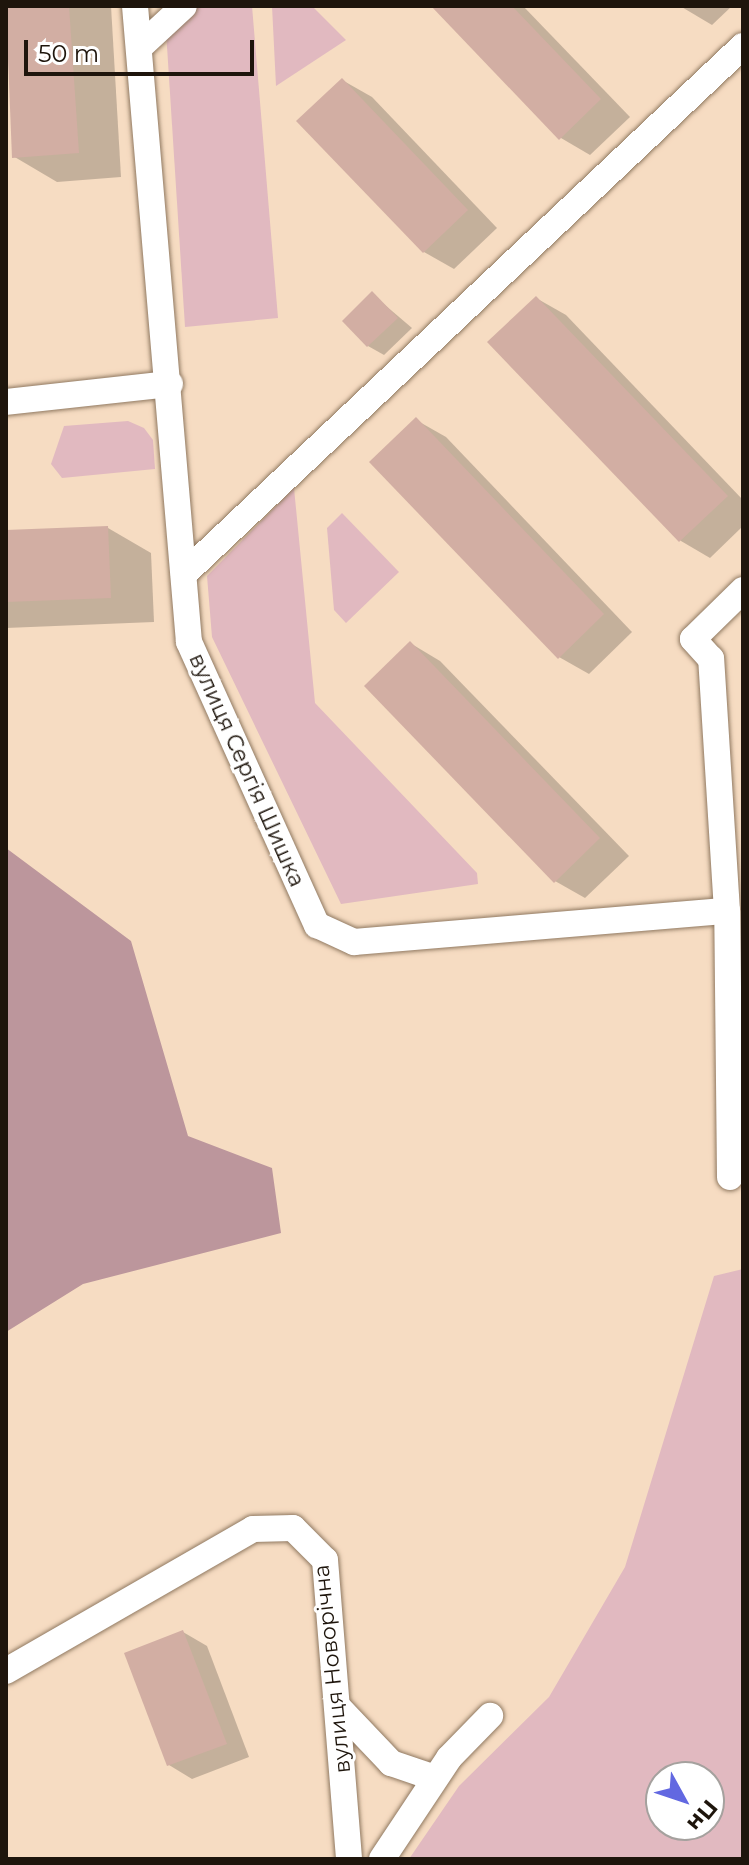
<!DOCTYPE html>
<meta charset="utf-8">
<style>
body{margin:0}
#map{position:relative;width:749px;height:1865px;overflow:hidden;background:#f6dcc2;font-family:Montserrat,sans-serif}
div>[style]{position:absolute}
.green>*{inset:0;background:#e1b9c0}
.forest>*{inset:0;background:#bc969c}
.shadow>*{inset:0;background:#0003}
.building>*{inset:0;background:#d2aea3}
.roads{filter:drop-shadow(0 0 2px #907961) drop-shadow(0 0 2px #907961)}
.minor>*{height:26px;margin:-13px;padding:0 13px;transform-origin:13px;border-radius:13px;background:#fff}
span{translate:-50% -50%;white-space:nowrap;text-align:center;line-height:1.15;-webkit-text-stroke:6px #fff;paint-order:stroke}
.street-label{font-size:22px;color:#1e150c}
.frame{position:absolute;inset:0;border:8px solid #1e150c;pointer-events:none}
.north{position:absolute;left:645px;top:1761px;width:80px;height:80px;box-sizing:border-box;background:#fff;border:2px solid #a5a19e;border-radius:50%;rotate:130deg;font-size:22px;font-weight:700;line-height:32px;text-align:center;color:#1e150c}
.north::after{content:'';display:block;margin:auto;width:28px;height:36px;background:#6268e1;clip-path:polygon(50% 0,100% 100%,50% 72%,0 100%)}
.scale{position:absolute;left:24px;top:40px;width:230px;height:36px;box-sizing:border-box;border:4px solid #1e150c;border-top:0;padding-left:10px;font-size:24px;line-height:28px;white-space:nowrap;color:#1e150c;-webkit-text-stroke:6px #fff;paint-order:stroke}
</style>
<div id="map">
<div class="green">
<div style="clip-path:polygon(193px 6px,252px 6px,278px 318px,185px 327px,166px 31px)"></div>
<div style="clip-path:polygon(272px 6px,312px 6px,346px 40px,276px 86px)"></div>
<div style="clip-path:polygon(128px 421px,144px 428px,153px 440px,155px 469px,62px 478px,51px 464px,64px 426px)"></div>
<div style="clip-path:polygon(294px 488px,315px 703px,477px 873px,478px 884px,341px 904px,212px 637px,207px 576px)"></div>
<div style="clip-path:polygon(342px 513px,399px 572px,346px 623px,334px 610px,327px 528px)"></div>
<div style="clip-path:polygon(evenodd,743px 1269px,743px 1859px,409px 1859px,459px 1786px,549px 1697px,625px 1567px,714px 1276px,743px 1269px,709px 1777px,709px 1825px,661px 1825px,661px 1777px,709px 1777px)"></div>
</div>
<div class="forest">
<div style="clip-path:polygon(6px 848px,131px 941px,188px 1136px,272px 1168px,281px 1233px,83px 1284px,6px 1332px)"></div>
</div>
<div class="shadow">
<div style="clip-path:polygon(6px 6px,111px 6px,121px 177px,57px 182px,13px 156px)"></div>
<div style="clip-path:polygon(434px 6px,523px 6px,630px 117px,590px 155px,561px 138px)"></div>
<div style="clip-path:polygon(680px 6px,732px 6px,712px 25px)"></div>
<div style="clip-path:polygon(342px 80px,372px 97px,497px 228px,454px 269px,424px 252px)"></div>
<div style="clip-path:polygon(372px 294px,412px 328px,384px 355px,368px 346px)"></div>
<div style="clip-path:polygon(536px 298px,566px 315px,743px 500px,743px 526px,710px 558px,681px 541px,490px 342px)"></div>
<div style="clip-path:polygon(416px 420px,446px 437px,632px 632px,589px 674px,559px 657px)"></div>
<div style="clip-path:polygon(108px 528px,151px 553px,154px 622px,6px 628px,6px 532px)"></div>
<div style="clip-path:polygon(410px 643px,440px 661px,629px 856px,585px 898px,555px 881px)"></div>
<div style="clip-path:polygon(183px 1632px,207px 1646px,249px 1757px,192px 1779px,169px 1765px)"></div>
</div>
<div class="building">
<div style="clip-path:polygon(6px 6px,69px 6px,79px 153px,12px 158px)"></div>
<div style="clip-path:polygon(431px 6px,512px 6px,601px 99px,559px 140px)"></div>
<div style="clip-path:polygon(342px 78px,468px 210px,423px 253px,296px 121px)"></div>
<div style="clip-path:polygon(372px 291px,398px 318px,367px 347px,342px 321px)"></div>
<div style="clip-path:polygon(536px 296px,728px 496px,679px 542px,487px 342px)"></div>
<div style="clip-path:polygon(416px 417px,604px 614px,558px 659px,369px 462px)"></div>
<div style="clip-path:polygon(108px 526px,111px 598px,6px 602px,6px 530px)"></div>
<div style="clip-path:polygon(410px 641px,600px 838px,554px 883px,364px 686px)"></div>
<div style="clip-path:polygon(183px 1630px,227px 1744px,167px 1766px,124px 1653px)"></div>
</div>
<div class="roads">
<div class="minor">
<div style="left:135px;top:6px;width:638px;rotate:85.15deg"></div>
<div style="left:189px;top:642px;width:311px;rotate:65.7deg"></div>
<div style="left:317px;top:925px;width:41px;rotate:24.7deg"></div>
<div style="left:354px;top:942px;width:374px;rotate:-4.8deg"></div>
<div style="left:142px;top:45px;width:57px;rotate:-42.9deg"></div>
<div style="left:6px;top:402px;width:165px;rotate:-6.3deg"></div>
<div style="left:184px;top:574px;width:769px;rotate:-43.37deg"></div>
<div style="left:730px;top:1177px;width:266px;rotate:-90.6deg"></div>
<div style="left:727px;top:911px;width:253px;rotate:-93.6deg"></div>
<div style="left:711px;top:659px;width:27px;rotate:-132deg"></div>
<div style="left:693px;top:639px;width:70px;rotate:-44.4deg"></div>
<div style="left:6px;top:1671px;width:285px;rotate:-29.9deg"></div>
<div style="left:253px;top:1529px;width:40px;rotate:-1.4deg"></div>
<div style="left:293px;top:1528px;width:45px;rotate:45deg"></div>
<div style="left:325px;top:1560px;width:300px;rotate:85.4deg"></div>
<div style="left:337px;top:1706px;width:79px;rotate:46.5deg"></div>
<div style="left:391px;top:1763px;width:46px;rotate:18.8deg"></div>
<div style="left:382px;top:1859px;width:121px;rotate:-56.4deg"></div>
<div style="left:449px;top:1758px;width:59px;rotate:-45.7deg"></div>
</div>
</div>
<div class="street-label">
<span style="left:247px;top:770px;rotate:66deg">вулиця Сергія Шишка</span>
<span style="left:332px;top:1669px;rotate:-96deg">вулиця Новорічна</span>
</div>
<div class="frame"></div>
<div class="north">Пн</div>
<div class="scale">50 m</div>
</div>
